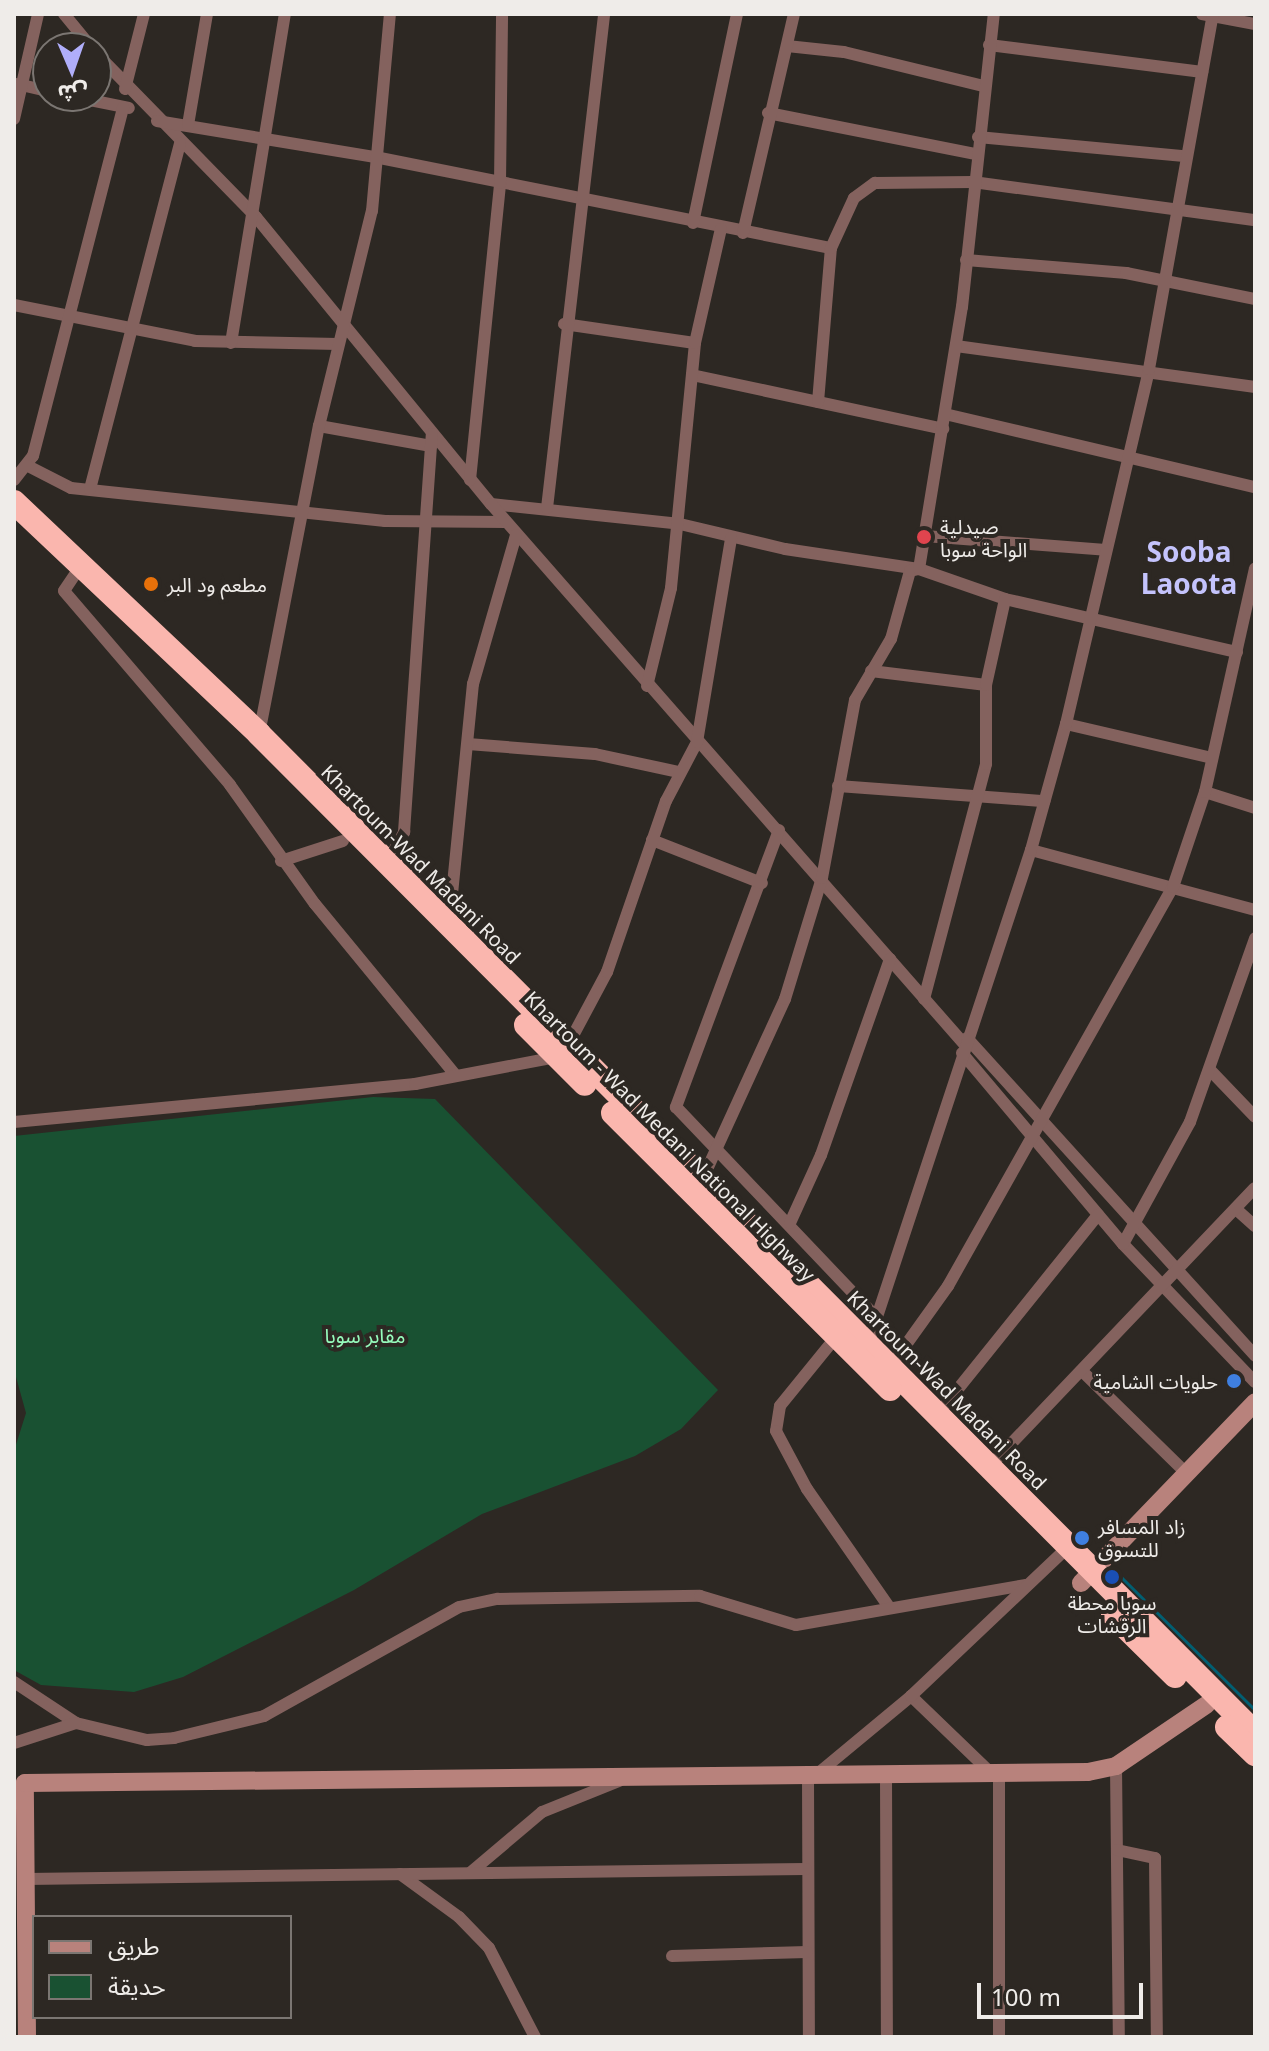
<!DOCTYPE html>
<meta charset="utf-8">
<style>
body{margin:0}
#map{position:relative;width:1269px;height:2051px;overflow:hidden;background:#2d2823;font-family:"Noto Sans","Noto Sans Arabic",sans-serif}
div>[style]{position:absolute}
.green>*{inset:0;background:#195132}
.stream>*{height:3px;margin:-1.5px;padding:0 1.5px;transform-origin:1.5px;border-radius:1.5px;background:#015f72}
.street>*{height:12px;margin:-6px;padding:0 6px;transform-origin:6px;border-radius:6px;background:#84625e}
.secondary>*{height:18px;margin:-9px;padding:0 9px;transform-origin:9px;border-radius:9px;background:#b8827c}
.highway>*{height:24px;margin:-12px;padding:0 12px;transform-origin:12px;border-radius:12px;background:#fab6ae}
.dots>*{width:22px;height:22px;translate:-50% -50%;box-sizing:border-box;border:4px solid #2d2823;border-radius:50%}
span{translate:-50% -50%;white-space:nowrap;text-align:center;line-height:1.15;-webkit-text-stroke:8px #2d2823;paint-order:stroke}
.poi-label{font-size:20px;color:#efece9}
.left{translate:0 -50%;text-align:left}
.right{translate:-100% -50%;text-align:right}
.street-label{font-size:20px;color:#efece9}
.park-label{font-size:20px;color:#96fbbc}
.district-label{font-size:28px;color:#c4c3fc;font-weight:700}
.frame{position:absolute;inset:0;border:16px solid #efece9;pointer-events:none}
.legend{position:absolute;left:32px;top:1915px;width:260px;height:104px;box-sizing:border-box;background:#2d2823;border:2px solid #7b7672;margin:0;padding:10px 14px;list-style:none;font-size:24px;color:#efece9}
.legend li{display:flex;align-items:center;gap:16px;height:40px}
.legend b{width:40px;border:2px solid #7b7672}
.north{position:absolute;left:32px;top:32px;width:80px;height:80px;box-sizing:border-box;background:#2d2823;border:2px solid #7b7672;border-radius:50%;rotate:178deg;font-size:22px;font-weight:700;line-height:32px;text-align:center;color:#efece9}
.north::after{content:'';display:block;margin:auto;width:28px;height:36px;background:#b0aefa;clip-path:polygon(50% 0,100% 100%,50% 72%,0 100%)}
.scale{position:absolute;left:977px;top:1983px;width:166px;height:36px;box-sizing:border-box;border:4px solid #efece9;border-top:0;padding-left:10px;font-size:24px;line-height:28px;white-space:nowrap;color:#efece9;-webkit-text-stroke:6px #2d2823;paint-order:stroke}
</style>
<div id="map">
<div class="green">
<div style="clip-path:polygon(373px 1097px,435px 1099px,718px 1390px,681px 1429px,635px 1456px,482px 1514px,354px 1590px,183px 1677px,134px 1692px,41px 1685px,14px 1670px,14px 1451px,26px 1413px,16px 1377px,14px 1136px)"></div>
</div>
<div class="stream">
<div style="left:1119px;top:1575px;width:192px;rotate:44.8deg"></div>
</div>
<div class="street">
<div style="left:64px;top:14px;width:44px;rotate:50.5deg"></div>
<div style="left:1202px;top:14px;width:54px;rotate:10.7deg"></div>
<div style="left:989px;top:45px;width:215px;rotate:7.2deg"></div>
<div style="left:787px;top:46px;width:57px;rotate:6deg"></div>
<div style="left:844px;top:52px;width:144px;rotate:13.7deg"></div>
<div style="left:96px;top:53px;width:229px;rotate:45.7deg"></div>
<div style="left:256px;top:217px;width:371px;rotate:50.7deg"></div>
<div style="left:491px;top:504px;width:190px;rotate:6deg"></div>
<div style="left:680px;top:524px;width:108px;rotate:13.4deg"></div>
<div style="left:785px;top:549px;width:135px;rotate:8.5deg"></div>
<div style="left:919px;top:569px;width:91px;rotate:19.2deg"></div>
<div style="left:1005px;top:599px;width:238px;rotate:12.9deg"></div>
<div style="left:17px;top:84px;width:32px;rotate:13deg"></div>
<div style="left:125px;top:89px;width:77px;rotate:-75.8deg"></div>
<div style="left:70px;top:96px;width:60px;rotate:11.5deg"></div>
<div style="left:768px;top:113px;width:212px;rotate:11.2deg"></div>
<div style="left:14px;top:119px;width:108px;rotate:-77.1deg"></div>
<div style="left:157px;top:121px;width:226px;rotate:9.4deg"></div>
<div style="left:380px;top:158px;width:460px;rotate:11.3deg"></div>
<div style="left:188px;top:125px;width:113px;rotate:-80.3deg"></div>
<div style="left:978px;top:137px;width:207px;rotate:5.3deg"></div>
<div style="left:693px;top:223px;width:214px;rotate:-78.1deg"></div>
<div style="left:743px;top:233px;width:225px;rotate:-76.9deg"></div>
<div style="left:966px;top:260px;width:161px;rotate:4.6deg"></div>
<div style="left:1126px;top:273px;width:132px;rotate:11.4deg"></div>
<div style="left:14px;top:305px;width:185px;rotate:11.2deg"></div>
<div style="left:195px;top:341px;width:143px;rotate:1.2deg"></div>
<div style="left:564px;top:324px;width:132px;rotate:8.3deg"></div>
<div style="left:231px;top:343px;width:333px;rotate:-80.7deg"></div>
<div style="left:956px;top:346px;width:302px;rotate:7.8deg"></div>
<div style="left:692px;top:375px;width:257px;rotate:12.1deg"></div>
<div style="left:818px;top:402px;width:155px;rotate:-85.2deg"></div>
<div style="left:831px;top:248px;width:55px;rotate:-65.3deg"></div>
<div style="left:854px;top:198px;width:26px;rotate:-36deg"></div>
<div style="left:875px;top:183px;width:98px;rotate:-0.6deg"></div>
<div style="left:973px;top:182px;width:285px;rotate:7.7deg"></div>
<div style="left:945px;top:414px;width:318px;rotate:13.3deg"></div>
<div style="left:319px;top:426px;width:114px;rotate:10.1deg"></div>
<div style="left:28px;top:466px;width:48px;rotate:27.1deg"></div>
<div style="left:71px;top:488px;width:316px;rotate:6deg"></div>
<div style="left:385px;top:521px;width:121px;rotate:0.5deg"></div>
<div style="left:14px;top:480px;width:31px;rotate:-52deg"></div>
<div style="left:33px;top:456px;width:360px;rotate:-75.5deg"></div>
<div style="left:470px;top:480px;width:299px;rotate:-84.2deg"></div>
<div style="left:500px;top:183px;width:169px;rotate:-89.3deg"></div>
<div style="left:90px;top:489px;width:357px;rotate:-75.4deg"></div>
<div style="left:491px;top:504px;width:719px;rotate:48.78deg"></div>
<div style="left:547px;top:508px;width:497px;rotate:-83.4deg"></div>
<div style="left:925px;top:536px;width:181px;rotate:4.4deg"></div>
<div style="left:82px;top:564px;width:32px;rotate:124deg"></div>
<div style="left:64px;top:591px;width:255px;rotate:49.4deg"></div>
<div style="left:230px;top:785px;width:146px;rotate:54.5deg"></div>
<div style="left:315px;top:904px;width:219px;rotate:50.6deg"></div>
<div style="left:871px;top:671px;width:116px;rotate:6.9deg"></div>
<div style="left:647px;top:686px;width:101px;rotate:-76.2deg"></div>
<div style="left:671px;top:588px;width:246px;rotate:-84.4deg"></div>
<div style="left:695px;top:343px;width:117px;rotate:-77.2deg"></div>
<div style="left:1066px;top:724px;width:150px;rotate:13.1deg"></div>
<div style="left:259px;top:734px;width:314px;rotate:-79deg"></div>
<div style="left:319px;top:426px;width:221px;rotate:-76.2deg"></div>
<div style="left:372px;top:211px;width:198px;rotate:-84.8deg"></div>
<div style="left:468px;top:744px;width:127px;rotate:4.5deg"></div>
<div style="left:595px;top:754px;width:86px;rotate:12.1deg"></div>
<div style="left:838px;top:786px;width:207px;rotate:4.2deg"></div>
<div style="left:1205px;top:792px;width:52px;rotate:17.7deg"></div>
<div style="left:779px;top:830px;width:296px;rotate:110.4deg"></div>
<div style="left:676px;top:1107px;width:290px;rotate:46.4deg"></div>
<div style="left:652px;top:840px;width:118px;rotate:21.4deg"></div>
<div style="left:1031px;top:850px;width:232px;rotate:15deg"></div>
<div style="left:281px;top:861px;width:65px;rotate:-17.9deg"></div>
<div style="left:386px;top:865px;width:38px;rotate:-61deg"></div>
<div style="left:404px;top:832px;width:399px;rotate:-86deg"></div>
<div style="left:449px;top:924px;width:241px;rotate:-84.3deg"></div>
<div style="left:473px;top:684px;width:155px;rotate:-73.9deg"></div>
<div style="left:924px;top:999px;width:243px;rotate:-75.2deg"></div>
<div style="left:986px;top:764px;width:79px;rotate:-90deg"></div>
<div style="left:986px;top:685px;width:88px;rotate:-77.5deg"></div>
<div style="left:967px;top:1038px;width:429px;rotate:47.8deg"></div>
<div style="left:568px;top:1045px;width:83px;rotate:-61.9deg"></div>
<div style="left:607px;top:972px;width:181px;rotate:-71deg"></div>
<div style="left:666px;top:801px;width:67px;rotate:-62.3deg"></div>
<div style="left:697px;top:742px;width:207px;rotate:-80.5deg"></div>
<div style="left:962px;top:1053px;width:250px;rotate:49.9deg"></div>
<div style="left:1123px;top:1244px;width:191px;rotate:46.3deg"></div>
<div style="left:1210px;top:1070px;width:65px;rotate:46.2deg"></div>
<div style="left:14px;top:1122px;width:403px;rotate:-5.4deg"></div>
<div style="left:415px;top:1084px;width:145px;rotate:-10.8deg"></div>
<div style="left:703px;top:1178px;width:197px;rotate:-65.4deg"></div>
<div style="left:785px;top:999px;width:127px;rotate:-73deg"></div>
<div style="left:822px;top:878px;width:181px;rotate:-79.5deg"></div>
<div style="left:855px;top:700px;width:71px;rotate:-59.5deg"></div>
<div style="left:891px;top:639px;width:71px;rotate:-74.4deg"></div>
<div style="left:910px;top:571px;width:9px;rotate:-13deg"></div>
<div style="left:919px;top:569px;width:266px;rotate:-80.7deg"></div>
<div style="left:962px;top:307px;width:295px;rotate:-83.8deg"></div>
<div style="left:1237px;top:1210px;width:24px;rotate:42deg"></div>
<div style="left:790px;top:1223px;width:75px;rotate:-65.5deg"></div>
<div style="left:821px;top:1155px;width:208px;rotate:-70.6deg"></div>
<div style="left:1123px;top:1244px;width:139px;rotate:-61.2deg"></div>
<div style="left:1190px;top:1122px;width:195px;rotate:-70.5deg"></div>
<div style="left:836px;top:1337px;width:89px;rotate:129.1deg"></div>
<div style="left:780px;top:1406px;width:25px;rotate:99deg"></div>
<div style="left:776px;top:1431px;width:66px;rotate:61.9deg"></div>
<div style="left:807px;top:1489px;width:144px;rotate:55.2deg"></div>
<div style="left:868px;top:1344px;width:520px;rotate:-71.74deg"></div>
<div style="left:1031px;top:850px;width:131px;rotate:-74.5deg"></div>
<div style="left:1066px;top:724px;width:365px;rotate:-76.8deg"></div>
<div style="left:1149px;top:369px;width:361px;rotate:-79.8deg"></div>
<div style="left:890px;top:1367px;width:100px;rotate:-54.4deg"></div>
<div style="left:948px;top:1286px;width:458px;rotate:-60.6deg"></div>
<div style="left:1173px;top:887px;width:100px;rotate:-71.4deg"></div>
<div style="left:1205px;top:792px;width:229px;rotate:-77.4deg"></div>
<div style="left:1083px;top:1372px;width:144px;rotate:44.4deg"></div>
<div style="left:937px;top:1415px;width:257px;rotate:-51.2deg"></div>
<div style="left:989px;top:1467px;width:385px;rotate:-46.4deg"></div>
<div style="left:14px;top:1682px;width:74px;rotate:33.5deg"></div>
<div style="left:76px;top:1723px;width:73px;rotate:13.5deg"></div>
<div style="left:147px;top:1740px;width:27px;rotate:-4deg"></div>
<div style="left:174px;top:1738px;width:93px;rotate:-13.7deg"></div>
<div style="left:264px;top:1716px;width:223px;rotate:-29.2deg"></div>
<div style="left:459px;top:1607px;width:40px;rotate:-12deg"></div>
<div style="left:498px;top:1599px;width:202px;rotate:-0.9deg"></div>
<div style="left:700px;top:1596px;width:100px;rotate:16.8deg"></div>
<div style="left:796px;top:1625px;width:232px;rotate:-9.9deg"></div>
<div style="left:911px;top:1696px;width:111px;rotate:43.9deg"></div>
<div style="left:14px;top:1743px;width:65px;rotate:-17.9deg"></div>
<div style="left:1116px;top:1766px;width:271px;rotate:89.4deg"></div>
<div style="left:999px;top:1772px;width:265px;rotate:90deg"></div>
<div style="left:816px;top:1775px;width:124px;rotate:-39.7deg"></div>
<div style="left:911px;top:1696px;width:216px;rotate:-43.5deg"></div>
<div style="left:886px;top:1776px;width:261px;rotate:89.8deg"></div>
<div style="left:808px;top:1777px;width:260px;rotate:89.8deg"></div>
<div style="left:1117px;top:1850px;width:39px;rotate:12deg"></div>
<div style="left:1155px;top:1858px;width:179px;rotate:89.4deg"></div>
<div style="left:471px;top:1872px;width:93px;rotate:-40.2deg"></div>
<div style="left:542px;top:1812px;width:83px;rotate:-21.9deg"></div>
<div style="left:400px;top:1874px;width:73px;rotate:36.1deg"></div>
<div style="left:459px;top:1917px;width:43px;rotate:45.9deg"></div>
<div style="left:489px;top:1948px;width:100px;rotate:62.7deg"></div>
<div style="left:26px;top:1879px;width:780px;rotate:-0.73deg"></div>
<div style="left:672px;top:1956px;width:135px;rotate:-1.7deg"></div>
</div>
<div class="secondary">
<div style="left:1081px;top:1583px;width:251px;rotate:-46.1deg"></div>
<div style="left:27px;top:2037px;width:254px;rotate:-90.5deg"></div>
<div style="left:25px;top:1783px;width:1063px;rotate:-0.59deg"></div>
<div style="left:1088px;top:1772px;width:29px;rotate:-12deg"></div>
<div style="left:1116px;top:1766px;width:109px;rotate:-34.1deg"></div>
</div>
<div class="highway">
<div style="left:14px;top:502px;width:337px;rotate:43.4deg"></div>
<div style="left:259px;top:734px;width:1411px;rotate:45.09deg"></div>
<div style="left:526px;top:1025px;width:83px;rotate:45deg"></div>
<div style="left:613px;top:1113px;width:391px;rotate:44.9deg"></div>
<div style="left:1113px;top:1615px;width:87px;rotate:44.5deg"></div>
<div style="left:1227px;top:1727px;width:39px;rotate:44deg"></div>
</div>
<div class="dots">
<div style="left:924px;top:537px;background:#e0444e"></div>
<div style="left:151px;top:584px;background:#e8710a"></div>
<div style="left:1234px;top:1381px;background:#3f7fe0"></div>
<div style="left:1082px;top:1538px;background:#3f7fe0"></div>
<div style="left:1112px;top:1577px;background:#1a4fb4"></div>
</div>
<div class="poi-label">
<span class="left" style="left:940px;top:538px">صيدلية<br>الواحة سوبا</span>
<span class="left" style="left:167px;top:584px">مطعم ود البر</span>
<span class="right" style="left:1218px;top:1381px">حلويات الشامية</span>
<span class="left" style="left:1098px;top:1538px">زاد المسافر<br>للتسوق</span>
<span style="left:1112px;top:1614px">سوبا محطة<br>الرقشات</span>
</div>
<div class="street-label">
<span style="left:421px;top:864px;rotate:45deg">Khartoum-Wad Madani Road</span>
<span style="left:670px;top:1136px;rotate:45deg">Khartoum - Wad Medani National Highway</span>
<span style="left:947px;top:1390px;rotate:45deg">Khartoum-Wad Madani Road</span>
</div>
<div class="park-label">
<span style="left:365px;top:1335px">مقابر سوبا</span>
</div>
<div class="district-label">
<span style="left:1189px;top:567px">Sooba<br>Laoota</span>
</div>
<div class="frame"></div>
<ul class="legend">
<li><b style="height:10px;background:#b8827c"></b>طريق</li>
<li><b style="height:22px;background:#195132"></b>حديقة</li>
</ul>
<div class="north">ش</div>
<div class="scale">100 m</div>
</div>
